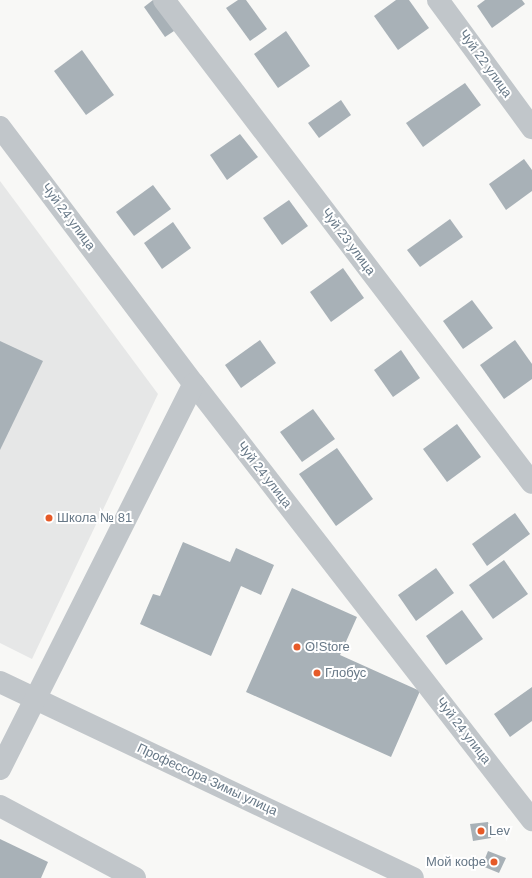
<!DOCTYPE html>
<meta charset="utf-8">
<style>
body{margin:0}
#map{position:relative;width:532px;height:878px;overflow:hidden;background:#f8f8f6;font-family:Helvetica,sans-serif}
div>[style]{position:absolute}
.built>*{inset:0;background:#e6e7e7}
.building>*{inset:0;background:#a8b1b7}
.minor>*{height:22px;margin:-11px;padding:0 11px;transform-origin:11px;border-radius:11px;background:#c1c6ca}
.dots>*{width:11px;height:11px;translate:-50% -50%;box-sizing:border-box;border:2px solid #fff;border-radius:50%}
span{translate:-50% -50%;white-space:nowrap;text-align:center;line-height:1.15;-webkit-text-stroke:4px #fff;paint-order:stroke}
.street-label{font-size:13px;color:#677887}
.poi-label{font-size:13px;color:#677887}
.left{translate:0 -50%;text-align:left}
.right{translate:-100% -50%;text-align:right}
</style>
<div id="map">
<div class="built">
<div style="clip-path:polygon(0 181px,158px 394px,32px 659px,0 643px)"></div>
</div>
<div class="building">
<div style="clip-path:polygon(153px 0,157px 0,177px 29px,165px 37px,144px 7px)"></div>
<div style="clip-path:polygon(238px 0,246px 0,267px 29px,250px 41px,226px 8px)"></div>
<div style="clip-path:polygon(396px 0,409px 0,429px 28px,398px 50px,374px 16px)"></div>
<div style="clip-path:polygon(485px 0,522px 0,525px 4px,492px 28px,477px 6px)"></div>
<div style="clip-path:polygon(286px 31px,310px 66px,278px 88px,254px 54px)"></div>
<div style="clip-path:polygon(82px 50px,114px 95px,86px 115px,54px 71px)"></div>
<div style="clip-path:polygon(465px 83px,481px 105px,423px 147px,406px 123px)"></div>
<div style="clip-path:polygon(341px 100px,351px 115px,319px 138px,308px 123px)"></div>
<div style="clip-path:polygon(240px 134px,258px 157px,227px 180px,210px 155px)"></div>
<div style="clip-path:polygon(524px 159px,532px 170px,532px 191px,506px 210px,489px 184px)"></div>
<div style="clip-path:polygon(153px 185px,171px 209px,134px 236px,116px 212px)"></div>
<div style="clip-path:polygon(289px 200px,308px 226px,282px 245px,263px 218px)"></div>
<div style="clip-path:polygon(450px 219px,463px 237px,420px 267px,407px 250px)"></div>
<div style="clip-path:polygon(173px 222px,191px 248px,162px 269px,144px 243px)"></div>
<div style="clip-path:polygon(343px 268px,364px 298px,331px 322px,310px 292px)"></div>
<div style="clip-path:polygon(472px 300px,493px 328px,463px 349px,443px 321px)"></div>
<div style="clip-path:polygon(260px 340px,276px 363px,241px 388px,225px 365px)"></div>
<div style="clip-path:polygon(515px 340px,532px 364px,532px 379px,504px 399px,480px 365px)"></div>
<div style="clip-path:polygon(0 341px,43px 361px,0 450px)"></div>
<div style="clip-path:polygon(401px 350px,420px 378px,393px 397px,374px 370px)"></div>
<div style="clip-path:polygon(313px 409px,335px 439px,302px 462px,280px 432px)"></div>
<div style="clip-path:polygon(457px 424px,481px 457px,447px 482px,423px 449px)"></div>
<div style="clip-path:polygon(337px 448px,373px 499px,336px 526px,299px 474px)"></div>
<div style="clip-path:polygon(515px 513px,530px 534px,487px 566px,472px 544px)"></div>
<div style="clip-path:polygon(183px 542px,230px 562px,236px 548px,274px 565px,261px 595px,241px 586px,211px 656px,140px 624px,153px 594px,160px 596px)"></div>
<div style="clip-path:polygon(504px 560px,528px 594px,493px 619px,469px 585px)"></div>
<div style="clip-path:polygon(436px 568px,454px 593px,416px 621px,398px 595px)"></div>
<div style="clip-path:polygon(292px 588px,357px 617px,340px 655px,420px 691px,391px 757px,246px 692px)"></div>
<div style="clip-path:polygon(462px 610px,483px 639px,446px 665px,426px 636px)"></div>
<div style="clip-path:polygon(532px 687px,532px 721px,510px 737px,494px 714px)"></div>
<div style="clip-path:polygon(488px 822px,491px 838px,473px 841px,470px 824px)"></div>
<div style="clip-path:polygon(0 839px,48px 862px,41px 878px,0 878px)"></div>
<div style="clip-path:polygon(488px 851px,506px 858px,499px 873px,482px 866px)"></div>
</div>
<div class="minor">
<div style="left:164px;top:0;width:607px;rotate:52.7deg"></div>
<div style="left:438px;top:0;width:159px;rotate:53.7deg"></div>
<div style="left:0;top:127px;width:322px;rotate:53deg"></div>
<div style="left:194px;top:384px;width:552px;rotate:52.22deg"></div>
<div style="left:0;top:682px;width:457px;rotate:25.4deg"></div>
<div style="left:0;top:769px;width:431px;rotate:-63.3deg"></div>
<div style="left:0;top:806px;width:153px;rotate:28.1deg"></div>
</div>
<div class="dots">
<div style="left:49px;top:518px;background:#e65a28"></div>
<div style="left:297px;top:647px;background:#e65a28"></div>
<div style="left:317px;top:673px;background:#e65a28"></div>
<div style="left:481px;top:831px;background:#e65a28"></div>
<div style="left:494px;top:862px;background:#e65a28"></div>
</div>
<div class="street-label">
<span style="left:485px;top:64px;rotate:54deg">Чуй 22 улица</span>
<span style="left:68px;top:217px;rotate:53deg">Чуй 24 улица</span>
<span style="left:348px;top:242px;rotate:53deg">Чуй 23 улица</span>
<span style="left:264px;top:475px;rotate:52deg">Чуй 24 улица</span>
<span style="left:463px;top:731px;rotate:52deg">Чуй 24 улица</span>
<span style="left:207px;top:780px;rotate:25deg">Профессора Зимы улица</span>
</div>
<div class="poi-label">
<span class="left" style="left:57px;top:518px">Школа № 81</span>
<span class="left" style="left:305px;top:647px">O!Store</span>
<span class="left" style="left:325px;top:673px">Глобус</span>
<span class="left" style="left:489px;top:831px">Lev</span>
<span class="right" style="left:486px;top:862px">Мой кофе</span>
</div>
</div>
